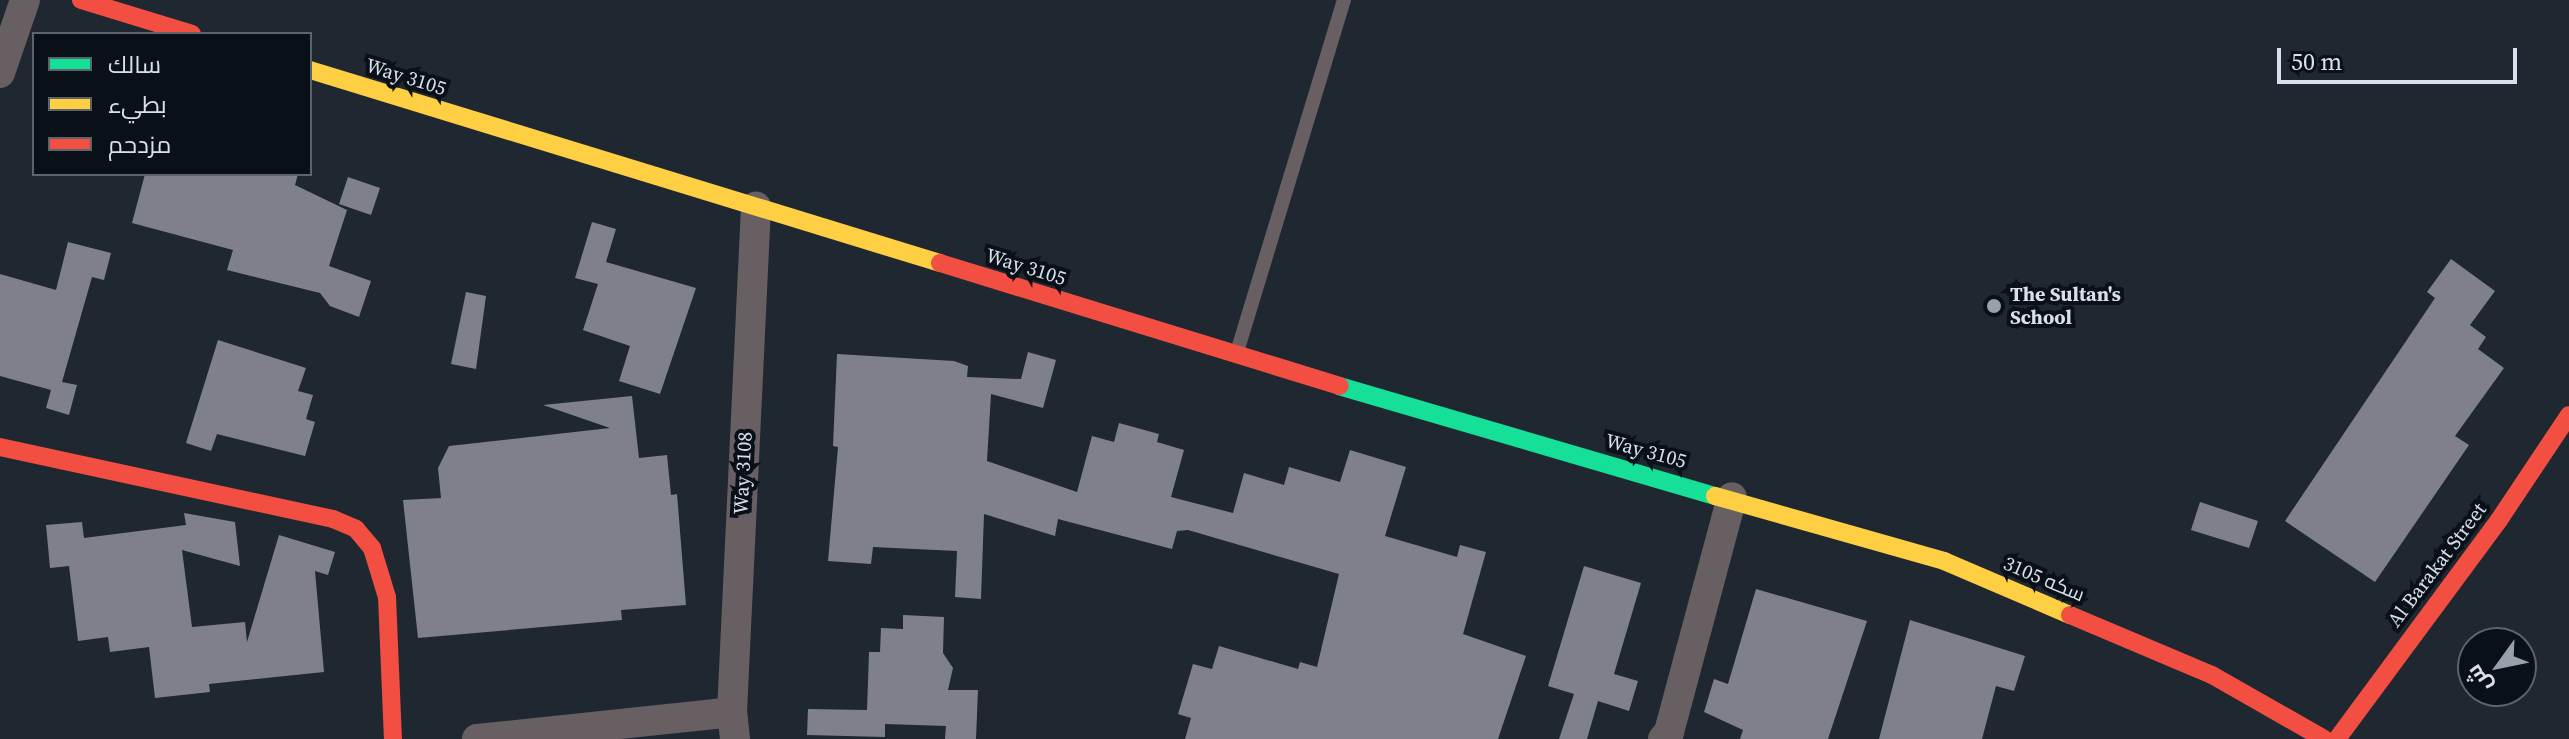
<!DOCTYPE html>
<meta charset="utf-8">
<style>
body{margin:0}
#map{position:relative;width:2569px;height:739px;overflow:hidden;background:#1f2730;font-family:"Source Serif 4",Cairo,serif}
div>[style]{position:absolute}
.building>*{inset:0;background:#80808b}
.lane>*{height:14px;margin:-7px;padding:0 7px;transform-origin:7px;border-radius:7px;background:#675f61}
.street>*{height:30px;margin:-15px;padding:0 15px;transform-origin:15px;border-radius:15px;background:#675f61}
.fast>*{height:18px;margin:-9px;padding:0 9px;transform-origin:9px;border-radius:9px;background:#16e098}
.slow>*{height:18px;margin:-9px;padding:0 9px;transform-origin:9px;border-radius:9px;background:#ffcf43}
.jam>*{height:18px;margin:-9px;padding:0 9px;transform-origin:9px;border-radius:9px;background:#f24e42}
.dots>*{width:22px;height:22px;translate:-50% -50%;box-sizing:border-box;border:4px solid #091017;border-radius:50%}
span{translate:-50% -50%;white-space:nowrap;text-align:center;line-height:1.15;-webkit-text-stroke:8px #091017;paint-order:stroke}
.street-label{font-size:20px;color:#d7e1ed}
.poi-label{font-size:20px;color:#d7e1ed;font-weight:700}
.left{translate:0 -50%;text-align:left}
.legend{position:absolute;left:32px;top:32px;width:280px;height:144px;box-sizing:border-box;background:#091017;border:2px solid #5b646d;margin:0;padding:10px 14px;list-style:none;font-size:24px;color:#d7e1ed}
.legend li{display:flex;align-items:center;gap:16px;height:40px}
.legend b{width:40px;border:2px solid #5b646d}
.north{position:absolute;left:2457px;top:627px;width:80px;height:80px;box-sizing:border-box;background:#091017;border:2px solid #5b646d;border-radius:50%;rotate:237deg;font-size:22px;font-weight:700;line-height:32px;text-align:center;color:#d7e1ed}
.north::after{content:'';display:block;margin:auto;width:28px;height:36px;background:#97a0ab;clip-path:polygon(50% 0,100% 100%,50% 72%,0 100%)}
.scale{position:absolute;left:2277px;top:48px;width:240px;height:36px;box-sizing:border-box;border:4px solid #d7e1ed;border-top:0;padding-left:10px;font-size:24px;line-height:28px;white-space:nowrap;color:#d7e1ed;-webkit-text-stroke:6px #091017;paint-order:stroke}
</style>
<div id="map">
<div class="building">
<div style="clip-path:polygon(145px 174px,298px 174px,295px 185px,347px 210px,329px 266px,371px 281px,359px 317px,330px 306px,320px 293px,227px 270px,233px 250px,132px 223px)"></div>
<div style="clip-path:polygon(348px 177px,380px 188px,371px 215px,339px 204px)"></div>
<div style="clip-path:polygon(592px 222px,616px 229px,606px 262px,696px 288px,660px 394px,619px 381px,630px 346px,583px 330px,598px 284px,575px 278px)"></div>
<div style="clip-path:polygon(68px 242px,111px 253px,104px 280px,92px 277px,62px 382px,77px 385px,69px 415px,46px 408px,51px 390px,0 376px,0 274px,56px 290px)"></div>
<div style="clip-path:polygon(2451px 259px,2495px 291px,2470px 325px,2486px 337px,2478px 349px,2504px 368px,2455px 436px,2469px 445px,2375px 582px,2285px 521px,2435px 298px,2427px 292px)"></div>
<div style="clip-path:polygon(466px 292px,486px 296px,476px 369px,451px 364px)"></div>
<div style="clip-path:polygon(218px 340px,306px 368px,298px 391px,313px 395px,306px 419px,315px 422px,305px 456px,217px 434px,211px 451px,186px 443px)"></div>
<div style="clip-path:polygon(1028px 352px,1056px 360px,1043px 408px,991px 394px,987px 461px,1077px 492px,1092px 436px,1114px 442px,1119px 423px,1159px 434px,1157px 442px,1184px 450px,1171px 497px,1233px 513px,1244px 473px,1284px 485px,1289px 467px,1340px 482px,1350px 450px,1406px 467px,1385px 536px,1457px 557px,1460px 545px,1486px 552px,1463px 634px,1526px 656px,1498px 739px,1185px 739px,1191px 718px,1178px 714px,1193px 664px,1212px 669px,1219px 646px,1298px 669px,1300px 662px,1317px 667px,1339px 574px,1188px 530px,1177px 531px,1172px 549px,1058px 519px,1055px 536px,984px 514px,981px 599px,955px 597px,957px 551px,873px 547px,871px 564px,828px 561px,838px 447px,833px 446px,837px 354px,954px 361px,968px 366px,967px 377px,1021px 379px)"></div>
<div style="clip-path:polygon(632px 396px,639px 458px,667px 455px,671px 495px,677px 494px,686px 605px,621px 610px,622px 620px,418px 638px,403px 500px,441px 498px,438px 468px,449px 446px,610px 428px,543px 405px)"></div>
<div style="clip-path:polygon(2200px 502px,2258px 521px,2249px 548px,2191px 530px)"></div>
<div style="clip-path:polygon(184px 513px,235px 522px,240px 566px,182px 550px,192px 627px,245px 622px,247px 642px,279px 535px,335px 552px,328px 575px,315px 571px,324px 672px,209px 684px,210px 692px,155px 698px,149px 647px,110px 652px,108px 637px,78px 641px,69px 566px,50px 568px,46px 525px,82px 522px,84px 538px,186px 525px)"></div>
<div style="clip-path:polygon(1584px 566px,1641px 583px,1614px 674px,1638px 681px,1629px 711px,1598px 701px,1587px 739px,1559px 739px,1574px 694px,1548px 686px)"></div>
<div style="clip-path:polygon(1756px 589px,1867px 621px,1828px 739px,1740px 739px,1743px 730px,1704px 712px,1714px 679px,1728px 684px)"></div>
<div style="clip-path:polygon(903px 615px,944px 617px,943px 653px,953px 668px,948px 690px,978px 690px,976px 739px,945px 739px,946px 726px,885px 724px,885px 737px,807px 735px,808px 709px,867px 710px,869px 652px,880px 652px,881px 628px,903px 629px)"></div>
<div style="clip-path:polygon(1910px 620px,2025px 656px,2014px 691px,1996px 686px,1982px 739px,1879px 739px)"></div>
</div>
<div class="lane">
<div style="left:1237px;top:352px;width:368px;rotate:-73.1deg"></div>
</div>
<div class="street">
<div style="left:0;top:73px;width:77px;rotate:-71.1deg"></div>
<div style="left:477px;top:739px;width:256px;rotate:-6deg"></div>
<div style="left:735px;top:739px;width:27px;rotate:-96deg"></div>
<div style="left:732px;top:712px;width:506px;rotate:-87.28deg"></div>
<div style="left:1663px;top:739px;width:9px;rotate:-49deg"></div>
<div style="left:1669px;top:732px;width:243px;rotate:-75deg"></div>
</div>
<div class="fast">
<div style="left:1339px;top:386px;width:392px;rotate:16.3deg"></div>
</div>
<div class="slow">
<div style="left:310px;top:70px;width:659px;rotate:17.03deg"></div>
<div style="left:1715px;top:496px;width:238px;rotate:15.8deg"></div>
<div style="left:1944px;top:561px;width:137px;rotate:23.2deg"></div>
</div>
<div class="jam">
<div style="left:81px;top:0;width:116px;rotate:17deg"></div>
<div style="left:940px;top:263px;width:418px;rotate:17.1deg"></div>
<div style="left:0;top:447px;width:341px;rotate:12.2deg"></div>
<div style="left:333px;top:519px;width:25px;rotate:23deg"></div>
<div style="left:356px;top:529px;width:25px;rotate:50deg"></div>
<div style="left:372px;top:548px;width:51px;rotate:73deg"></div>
<div style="left:387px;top:597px;width:142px;rotate:87.6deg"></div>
<div style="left:2070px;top:615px;width:154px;rotate:22.9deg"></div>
<div style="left:2212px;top:675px;width:129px;rotate:29.7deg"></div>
<div style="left:2337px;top:739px;width:272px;rotate:-53.5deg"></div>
<div style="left:2499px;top:520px;width:126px;rotate:-56.3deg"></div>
</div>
<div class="dots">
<div style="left:1994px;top:306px;background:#97a0ab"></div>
</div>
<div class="street-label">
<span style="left:406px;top:77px;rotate:17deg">Way 3105</span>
<span style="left:1026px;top:267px;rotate:17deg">Way 3105</span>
<span style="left:1646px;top:451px;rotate:15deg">Way 3105</span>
<span style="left:743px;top:473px;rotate:-87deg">Way 3108</span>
<span style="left:2437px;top:565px;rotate:-53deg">Al Barakat Street</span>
<span style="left:2044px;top:579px;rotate:23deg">سكه 3105</span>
</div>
<div class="poi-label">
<span class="left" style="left:2010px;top:306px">The Sultan's<br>School</span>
</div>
<ul class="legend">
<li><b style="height:10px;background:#16e098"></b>سالك</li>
<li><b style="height:10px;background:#ffcf43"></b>بطيء</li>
<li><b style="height:10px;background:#f24e42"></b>مزدحم</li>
</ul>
<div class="north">ش</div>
<div class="scale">50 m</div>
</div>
